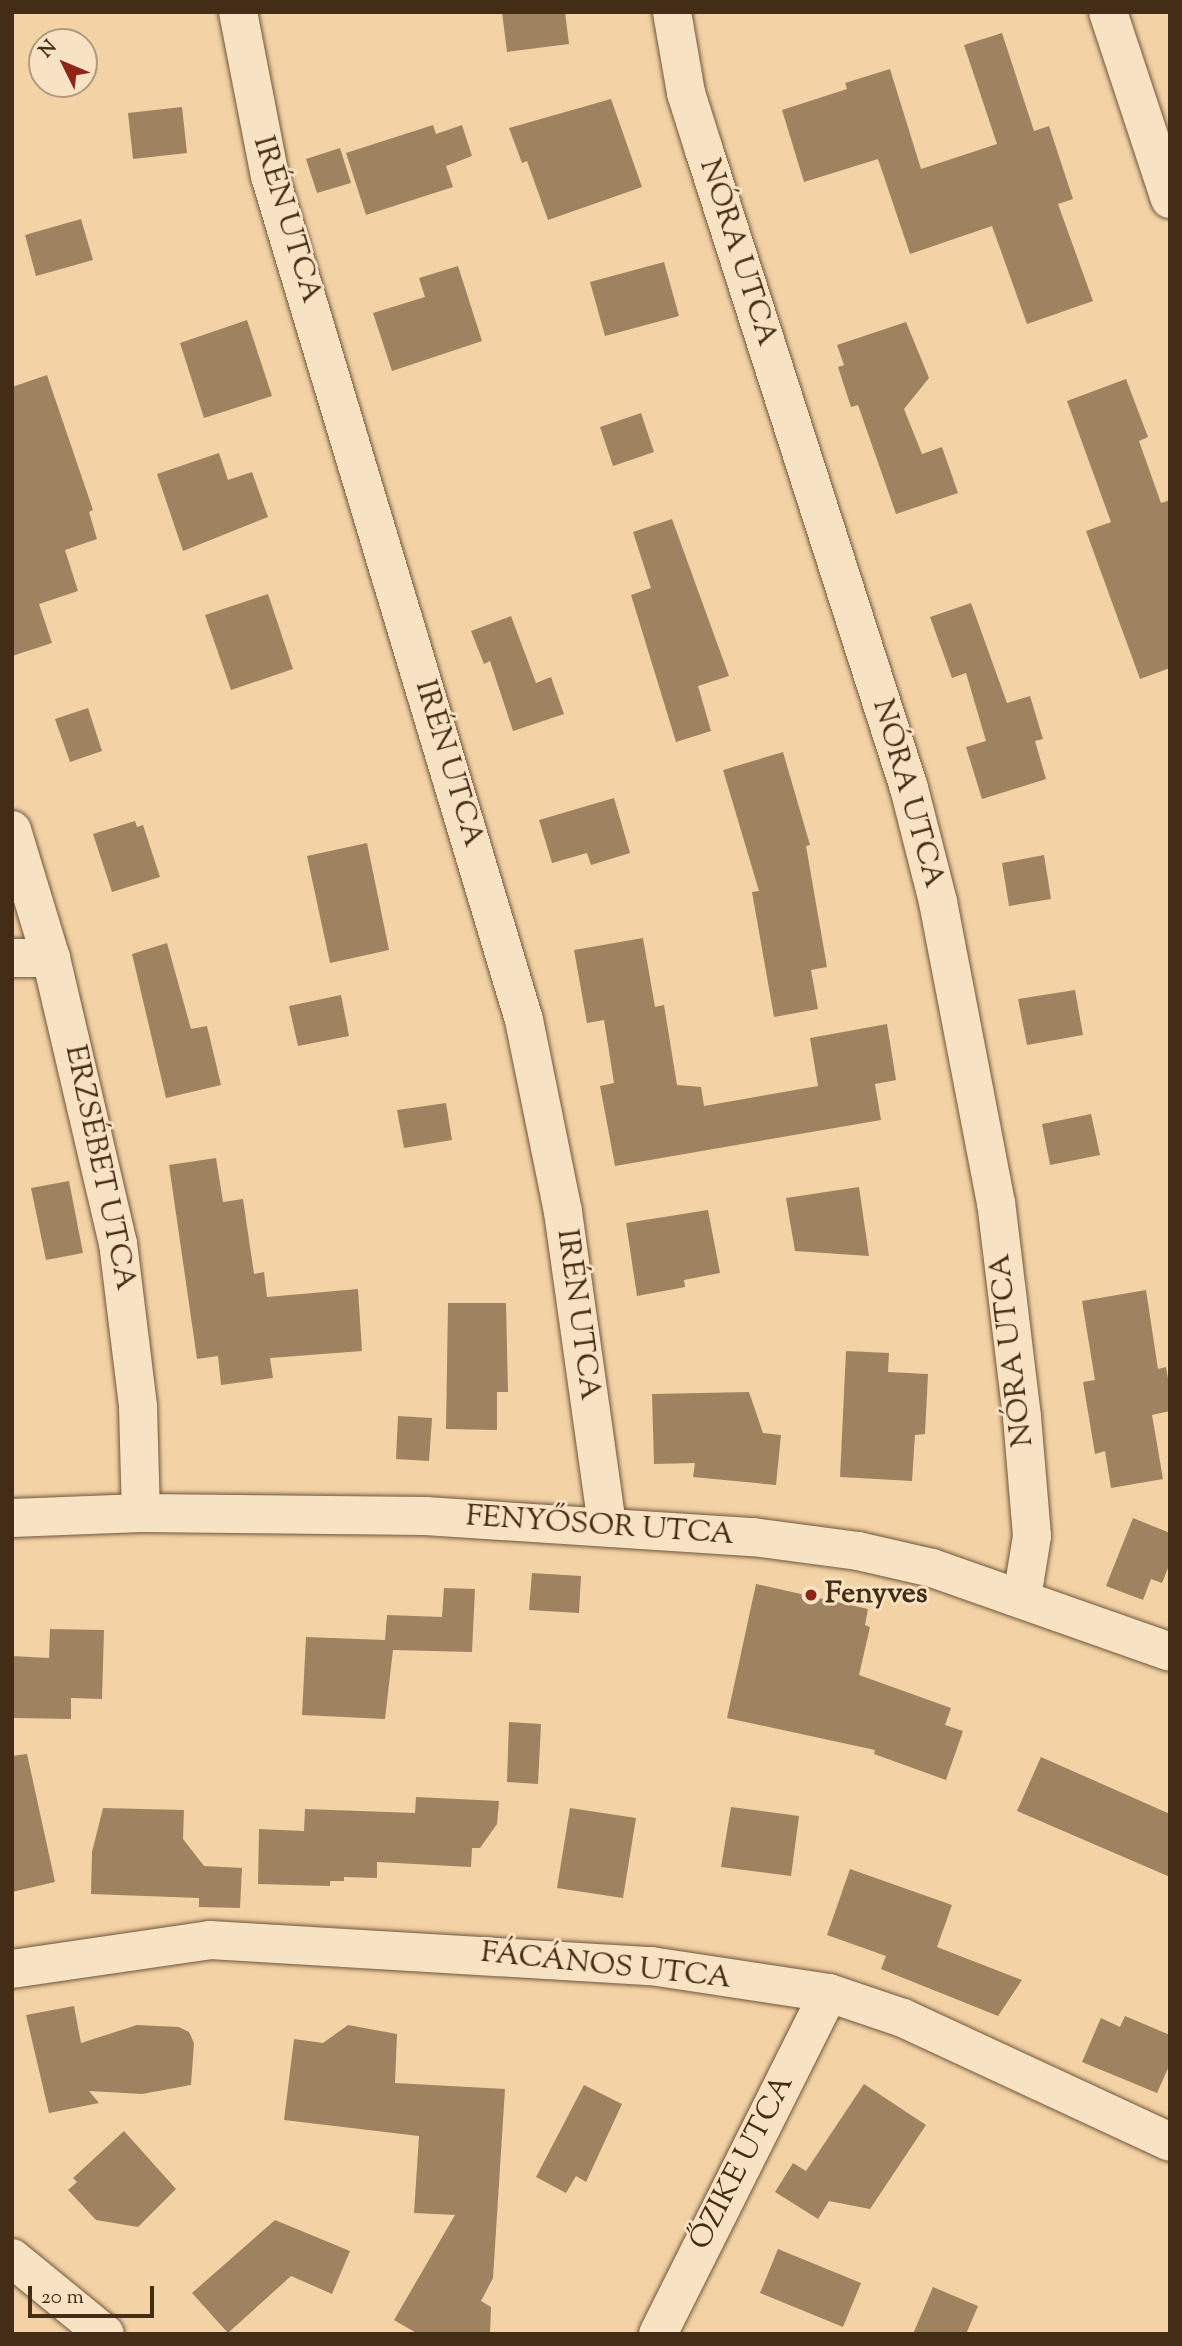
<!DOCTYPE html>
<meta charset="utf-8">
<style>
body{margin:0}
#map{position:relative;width:1182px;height:2346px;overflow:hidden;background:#f3d2a5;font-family:"Sorts Mill Goudy",serif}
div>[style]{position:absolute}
.building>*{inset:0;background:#9f8360}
.roads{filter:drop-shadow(0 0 2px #6f563a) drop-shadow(0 0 2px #6f563a)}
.street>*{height:38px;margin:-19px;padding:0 19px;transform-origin:19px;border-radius:19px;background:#f7e2c4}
.secondary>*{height:38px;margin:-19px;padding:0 19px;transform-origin:19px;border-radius:19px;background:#f7e2c4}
.dots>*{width:19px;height:19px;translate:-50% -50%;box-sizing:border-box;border:4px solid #f7e2c4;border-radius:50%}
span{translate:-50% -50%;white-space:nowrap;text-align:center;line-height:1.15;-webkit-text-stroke:6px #f7e2c4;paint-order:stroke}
.street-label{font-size:30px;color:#432d16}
.poi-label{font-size:30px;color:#432d16;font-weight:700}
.left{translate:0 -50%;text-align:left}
.frame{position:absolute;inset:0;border:14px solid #432d16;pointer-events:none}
.north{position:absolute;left:28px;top:28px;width:70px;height:70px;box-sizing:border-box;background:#f7e2c4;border:2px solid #af9a7e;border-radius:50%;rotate:313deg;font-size:19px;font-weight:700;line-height:28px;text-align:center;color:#432d16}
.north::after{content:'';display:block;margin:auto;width:24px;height:32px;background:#8f2418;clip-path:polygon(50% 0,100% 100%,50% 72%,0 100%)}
.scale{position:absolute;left:28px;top:2286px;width:126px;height:32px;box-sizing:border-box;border:4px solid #432d16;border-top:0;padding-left:9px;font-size:21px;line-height:24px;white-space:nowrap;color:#432d16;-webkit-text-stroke:5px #f7e2c4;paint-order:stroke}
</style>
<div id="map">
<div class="building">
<div style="clip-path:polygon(502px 12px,565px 12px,569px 44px,507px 52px)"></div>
<div style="clip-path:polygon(1002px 33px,1034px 131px,1049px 126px,1073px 199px,1058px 204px,1093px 301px,1027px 324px,992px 226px,910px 254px,878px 159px,804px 182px,782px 110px,847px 89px,845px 83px,890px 69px,921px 169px,997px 144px,964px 45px)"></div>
<div style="clip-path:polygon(611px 99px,642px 187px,548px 220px,527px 161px,522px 163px,509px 128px)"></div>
<div style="clip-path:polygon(182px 107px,187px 153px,133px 159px,128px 113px)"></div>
<div style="clip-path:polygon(433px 125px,436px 134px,462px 125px,472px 156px,446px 166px,453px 187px,366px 215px,346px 153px)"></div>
<div style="clip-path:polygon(340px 148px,351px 183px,317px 193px,306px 159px)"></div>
<div style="clip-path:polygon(81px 219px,93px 260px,36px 276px,25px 235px)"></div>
<div style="clip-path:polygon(664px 262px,679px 316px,605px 336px,590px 282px)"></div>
<div style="clip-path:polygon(458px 266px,482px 341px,392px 371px,373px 313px,425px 297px,419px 278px)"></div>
<div style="clip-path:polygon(247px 320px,272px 396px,204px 418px,180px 343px)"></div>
<div style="clip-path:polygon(906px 322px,929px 378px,904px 409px,922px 454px,942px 447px,958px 493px,896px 514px,858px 405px,851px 407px,838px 367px,844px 365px,837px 345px)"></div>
<div style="clip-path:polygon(47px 375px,93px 510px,89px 512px,97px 539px,65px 550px,78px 591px,39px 604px,52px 643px,12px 656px,12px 387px)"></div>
<div style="clip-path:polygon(1126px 379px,1148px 437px,1139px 441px,1161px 503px,1170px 500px,1170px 668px,1140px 679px,1086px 531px,1111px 522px,1067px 401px)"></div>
<div style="clip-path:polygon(641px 413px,654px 452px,613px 466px,600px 427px)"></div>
<div style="clip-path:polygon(219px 453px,228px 480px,252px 472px,268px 517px,183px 551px,157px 474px)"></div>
<div style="clip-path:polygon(672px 519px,729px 676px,698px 686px,711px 731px,676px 742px,631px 595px,651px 588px,633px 532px)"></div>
<div style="clip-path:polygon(268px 594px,293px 669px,231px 690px,205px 615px)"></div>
<div style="clip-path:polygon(971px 603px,1007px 703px,1030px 696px,1043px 739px,1035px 741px,1046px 779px,982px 799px,966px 747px,986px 741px,966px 673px,952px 678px,930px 617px)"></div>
<div style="clip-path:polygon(511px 616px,536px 683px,551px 677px,564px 714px,513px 731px,490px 661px,484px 664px,471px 631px)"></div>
<div style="clip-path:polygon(88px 708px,102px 751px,70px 762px,55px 719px)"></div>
<div style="clip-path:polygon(783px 752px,810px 845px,806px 846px,827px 967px,811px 970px,818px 1009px,774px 1017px,752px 892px,759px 891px,723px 770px)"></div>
<div style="clip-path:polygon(614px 798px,630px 853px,591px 865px,587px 853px,552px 863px,539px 820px)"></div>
<div style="clip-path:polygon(135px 821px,137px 827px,143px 825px,160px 877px,112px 892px,93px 834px)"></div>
<div style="clip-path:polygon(367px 843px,389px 950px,330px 963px,307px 856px)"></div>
<div style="clip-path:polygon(1044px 855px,1051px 899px,1009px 906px,1002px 863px)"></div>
<div style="clip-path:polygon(643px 938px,655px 1007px,664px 1005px,677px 1085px,701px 1087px,704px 1106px,818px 1086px,810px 1038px,887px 1024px,896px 1080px,875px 1084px,881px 1120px,615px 1166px,600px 1086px,614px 1083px,604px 1020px,587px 1023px,574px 950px)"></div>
<div style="clip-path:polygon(167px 943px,191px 1029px,207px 1026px,221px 1085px,166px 1098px,132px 954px)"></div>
<div style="clip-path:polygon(1075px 990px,1083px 1035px,1027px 1045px,1018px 999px)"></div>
<div style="clip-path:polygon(341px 995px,349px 1036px,298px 1046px,289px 1006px)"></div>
<div style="clip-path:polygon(446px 1103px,452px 1140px,404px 1148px,397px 1110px)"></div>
<div style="clip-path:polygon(1091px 1114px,1100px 1155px,1050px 1165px,1042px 1124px)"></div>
<div style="clip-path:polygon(216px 1158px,223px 1202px,243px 1199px,254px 1274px,264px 1272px,267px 1297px,358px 1289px,362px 1351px,270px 1358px,273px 1378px,221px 1385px,218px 1356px,197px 1359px,169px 1165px)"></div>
<div style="clip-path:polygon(69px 1181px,83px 1253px,46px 1260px,31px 1188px)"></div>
<div style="clip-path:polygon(859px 1187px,869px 1256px,795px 1251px,786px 1198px)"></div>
<div style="clip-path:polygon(708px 1210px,720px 1273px,684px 1280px,685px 1287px,637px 1296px,626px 1223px)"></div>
<div style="clip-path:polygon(1146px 1290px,1158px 1369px,1166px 1367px,1170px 1390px,1170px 1411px,1152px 1415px,1163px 1479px,1111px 1488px,1105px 1451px,1095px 1454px,1083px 1382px,1095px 1380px,1082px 1301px)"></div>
<div style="clip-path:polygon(448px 1303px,506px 1303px,508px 1392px,497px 1392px,497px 1430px,446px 1429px)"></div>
<div style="clip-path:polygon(846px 1351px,889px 1353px,888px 1372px,928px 1374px,925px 1434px,915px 1435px,912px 1481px,840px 1477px)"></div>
<div style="clip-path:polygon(749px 1392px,763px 1433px,781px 1435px,776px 1485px,693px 1477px,695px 1463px,654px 1464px,652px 1394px)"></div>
<div style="clip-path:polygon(398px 1416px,432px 1418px,429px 1461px,396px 1459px)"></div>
<div style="clip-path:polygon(1133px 1518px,1170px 1533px,1170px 1563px,1162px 1583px,1151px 1579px,1143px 1600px,1106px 1586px)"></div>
<div style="clip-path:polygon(532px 1573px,581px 1576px,579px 1613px,529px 1610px)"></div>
<div style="clip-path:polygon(756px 1584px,868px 1609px,865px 1625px,870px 1627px,859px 1675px,951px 1708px,945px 1725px,963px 1731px,946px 1780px,874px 1754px,875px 1750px,727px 1718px)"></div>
<div style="clip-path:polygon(444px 1588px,475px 1589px,472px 1652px,393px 1650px,385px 1719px,302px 1715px,306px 1637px,385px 1640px,387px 1615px,442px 1617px)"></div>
<div style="clip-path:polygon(50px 1629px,104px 1630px,102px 1699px,71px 1698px,71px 1719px,12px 1718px,12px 1656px,49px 1658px)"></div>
<div style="clip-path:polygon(509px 1722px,541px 1724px,538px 1784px,507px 1782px)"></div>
<div style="clip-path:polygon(27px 1754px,55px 1882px,12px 1892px,12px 1756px)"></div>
<div style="clip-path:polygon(1041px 1757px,1170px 1814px,1170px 1877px,1017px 1811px)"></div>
<div style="clip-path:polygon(416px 1797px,499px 1801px,497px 1824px,480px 1848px,472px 1848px,471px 1867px,377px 1862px,377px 1878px,344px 1877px,344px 1881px,330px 1881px,330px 1886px,258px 1884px,259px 1829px,304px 1831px,305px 1809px,415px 1813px)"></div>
<div style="clip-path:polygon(731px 1807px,799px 1816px,791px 1876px,721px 1867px)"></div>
<div style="clip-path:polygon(103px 1808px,184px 1810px,183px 1839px,204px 1866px,242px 1868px,240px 1908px,199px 1907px,199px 1898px,91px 1894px,92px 1852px)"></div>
<div style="clip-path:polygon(570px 1808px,636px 1818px,623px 1898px,557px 1888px)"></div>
<div style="clip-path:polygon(850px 1869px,952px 1905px,937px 1947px,1022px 1980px,998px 2016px,881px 1969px,886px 1956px,827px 1935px)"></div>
<div style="clip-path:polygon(74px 2006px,81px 2043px,137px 2025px,179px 2027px,189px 2032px,194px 2043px,191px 2085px,142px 2094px,89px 2091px,99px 2103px,49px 2113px,26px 2015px)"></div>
<div style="clip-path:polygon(1125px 2016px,1170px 2035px,1170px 2064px,1157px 2093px,1082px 2062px,1101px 2018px,1120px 2027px)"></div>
<div style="clip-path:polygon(348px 2025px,397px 2034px,395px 2083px,505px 2089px,493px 2278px,481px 2301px,491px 2307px,490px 2334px,418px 2334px,394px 2320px,455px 2215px,414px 2213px,419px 2136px,284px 2120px,294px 2039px,323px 2043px)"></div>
<div style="clip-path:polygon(864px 2084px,926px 2125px,870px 2209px,829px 2201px,818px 2219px,775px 2192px,793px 2163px,806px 2171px)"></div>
<div style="clip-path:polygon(584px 2085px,622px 2104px,586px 2182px,576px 2176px,566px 2193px,536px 2177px)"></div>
<div style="clip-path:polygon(124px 2131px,176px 2189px,138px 2227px,96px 2220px,68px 2190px,77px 2182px,73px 2178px)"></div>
<div style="clip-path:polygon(275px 2220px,350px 2251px,332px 2294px,291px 2276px,228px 2333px,192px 2293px)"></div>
<div style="clip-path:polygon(778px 2249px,861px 2283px,843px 2327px,760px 2293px)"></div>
<div style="clip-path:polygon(933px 2287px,978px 2306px,966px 2334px,913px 2334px)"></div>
</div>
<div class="roads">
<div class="street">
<div style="left:238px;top:12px;width:167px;rotate:79deg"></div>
<div style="left:270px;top:176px;width:881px;rotate:73.25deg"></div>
<div style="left:524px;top:1020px;width:196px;rotate:78.5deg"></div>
<div style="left:563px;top:1212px;width:318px;rotate:82deg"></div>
<div style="left:672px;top:12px;width:82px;rotate:80.2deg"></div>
<div style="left:686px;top:93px;width:60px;rotate:72.5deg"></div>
<div style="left:704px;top:150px;width:670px;rotate:72.19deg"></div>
<div style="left:909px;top:788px;width:118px;rotate:75.7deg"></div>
<div style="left:938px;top:902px;width:306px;rotate:79.1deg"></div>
<div style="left:996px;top:1202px;width:217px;rotate:83.1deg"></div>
<div style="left:1022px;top:1417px;width:119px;rotate:85.2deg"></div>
<div style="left:1032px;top:1536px;width:63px;rotate:99.2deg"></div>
<div style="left:1108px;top:12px;width:197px;rotate:71.7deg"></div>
<div style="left:12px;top:830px;width:134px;rotate:73.1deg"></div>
<div style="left:51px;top:958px;width:293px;rotate:76.8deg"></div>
<div style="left:118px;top:1243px;width:165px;rotate:83deg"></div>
<div style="left:138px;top:1407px;width:106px;rotate:88.4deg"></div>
<div style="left:12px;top:958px;width:39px"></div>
<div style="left:12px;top:1969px;width:200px;rotate:-8.3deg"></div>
<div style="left:210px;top:1940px;width:442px;rotate:3.4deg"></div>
<div style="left:651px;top:1966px;width:180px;rotate:8.6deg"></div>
<div style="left:829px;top:1993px;width:78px;rotate:18.7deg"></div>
<div style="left:903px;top:2018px;width:294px;rotate:24.9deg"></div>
<div style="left:12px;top:2258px;width:120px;rotate:39.3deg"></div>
<div style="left:658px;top:2334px;width:381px;rotate:-63.4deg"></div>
</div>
<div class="secondary">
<div style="left:12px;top:1518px;width:129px;rotate:-2.2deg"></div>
<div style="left:141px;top:1513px;width:284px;rotate:0.6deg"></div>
<div style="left:425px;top:1516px;width:329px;rotate:3.7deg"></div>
<div style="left:753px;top:1537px;width:106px;rotate:7.6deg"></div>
<div style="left:858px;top:1551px;width:76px;rotate:12.9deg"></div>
<div style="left:932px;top:1568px;width:252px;rotate:19.4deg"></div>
</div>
</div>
<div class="dots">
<div style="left:811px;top:1595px;background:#8f2418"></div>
</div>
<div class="street-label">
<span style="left:286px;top:220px;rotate:73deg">IRÉN UTCA</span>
<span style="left:737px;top:253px;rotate:72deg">NÓRA UTCA</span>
<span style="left:448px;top:764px;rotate:73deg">IRÉN UTCA</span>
<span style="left:907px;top:794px;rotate:74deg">NÓRA UTCA</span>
<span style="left:99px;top:1168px;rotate:78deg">ERZSÉBET UTCA</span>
<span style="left:577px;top:1315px;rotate:82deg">IRÉN UTCA</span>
<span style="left:1013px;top:1350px;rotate:-97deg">NÓRA UTCA</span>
<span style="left:600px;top:1527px;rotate:4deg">FENYŐSOR UTCA</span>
<span style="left:606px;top:1967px;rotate:6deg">FÁCÁNOS UTCA</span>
<span style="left:743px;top:2163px;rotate:-63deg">ŐZIKE UTCA</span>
</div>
<div class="poi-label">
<span class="left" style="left:825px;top:1595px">Fenyves</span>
</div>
<div class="frame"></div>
<div class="north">N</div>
<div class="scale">20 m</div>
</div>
